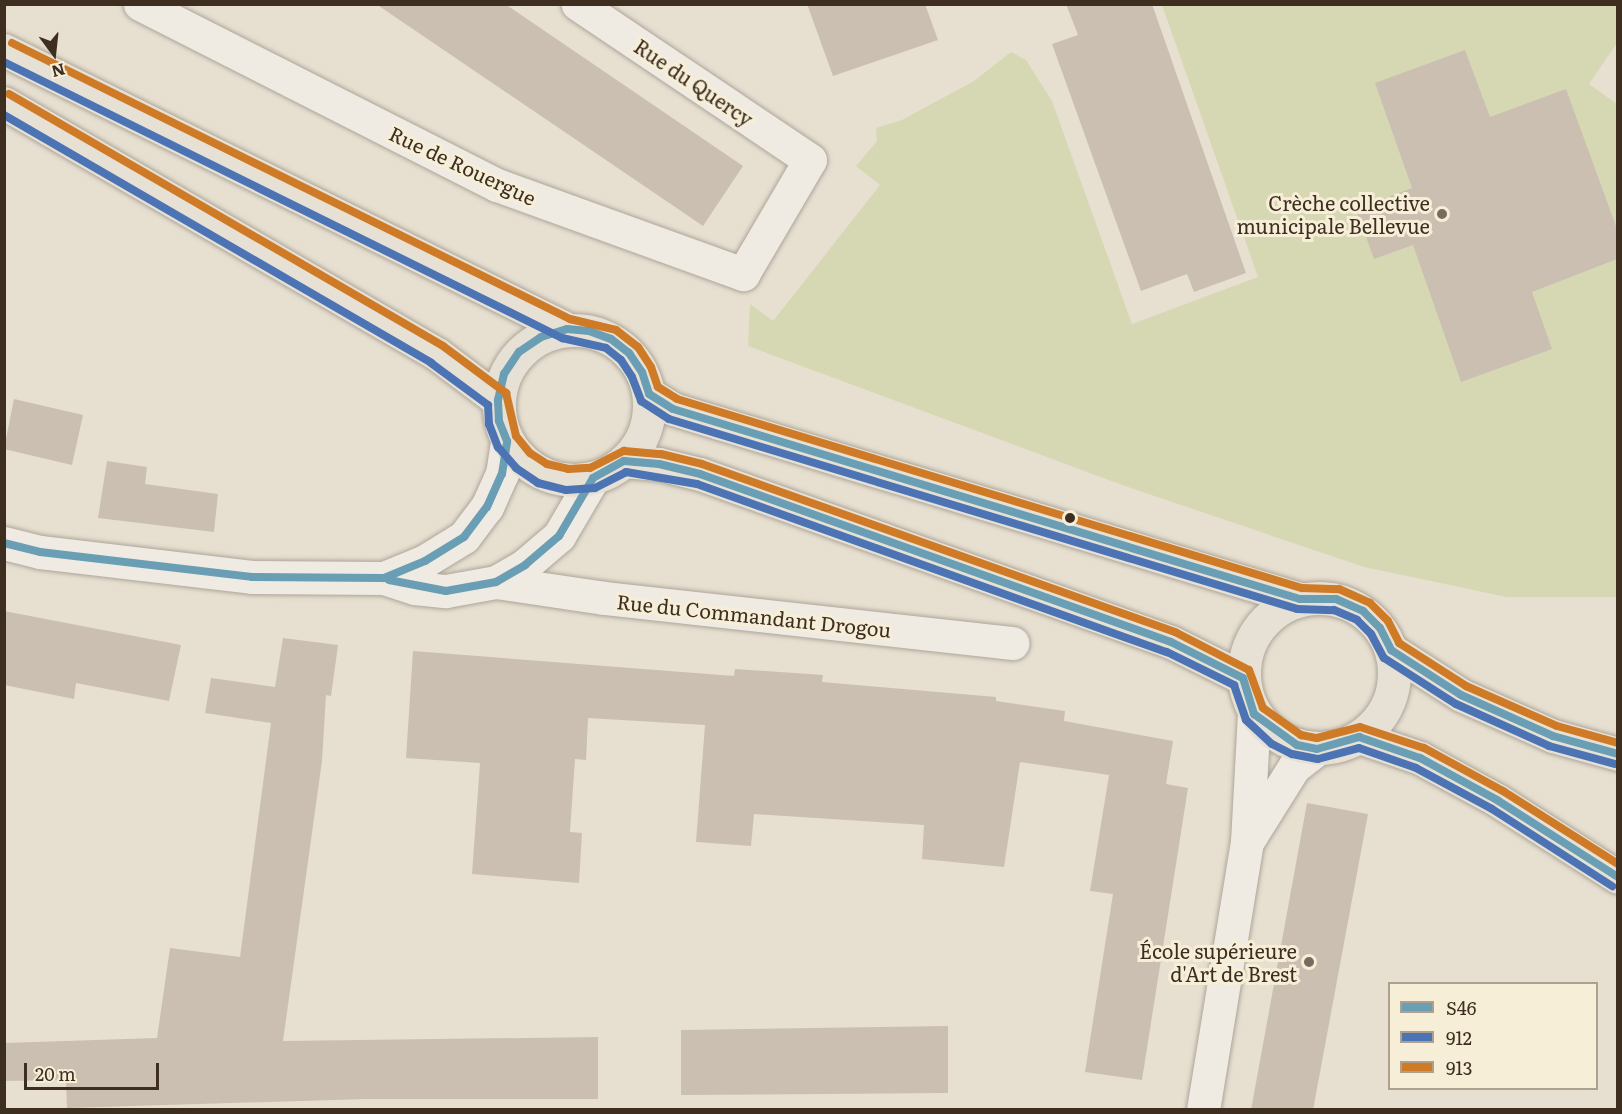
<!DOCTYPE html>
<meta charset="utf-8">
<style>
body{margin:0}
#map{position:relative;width:1622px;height:1114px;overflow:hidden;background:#e7e0d1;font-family:Literata,serif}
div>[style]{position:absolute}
.green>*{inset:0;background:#d6d7b3}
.building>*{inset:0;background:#cbbfb2}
.roads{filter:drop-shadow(0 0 2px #ada599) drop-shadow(0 0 2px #ada599)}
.minor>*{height:33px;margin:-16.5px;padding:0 16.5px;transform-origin:16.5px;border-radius:16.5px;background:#efebe3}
.major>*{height:33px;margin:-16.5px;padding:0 16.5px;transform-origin:16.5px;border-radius:16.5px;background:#e6e1d4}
.major>.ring{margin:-16.5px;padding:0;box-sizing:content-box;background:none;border:33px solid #e6e1d4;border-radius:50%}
.bus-1>*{height:8px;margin:-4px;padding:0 4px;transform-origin:4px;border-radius:4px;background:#6a9eb4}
.bus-2>*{height:8px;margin:-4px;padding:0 4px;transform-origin:4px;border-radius:4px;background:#4c74b5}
.bus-3>*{height:8px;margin:-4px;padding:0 4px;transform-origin:4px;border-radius:4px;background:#cf7a26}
.dots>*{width:16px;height:16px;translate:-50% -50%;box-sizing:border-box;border:3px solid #f7eed8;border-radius:50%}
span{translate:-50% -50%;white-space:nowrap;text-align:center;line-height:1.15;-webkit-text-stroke:6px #f7eed8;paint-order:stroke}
.street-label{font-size:20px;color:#3d2e20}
.poi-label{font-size:20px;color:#3d2e20}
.right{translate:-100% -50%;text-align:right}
.frame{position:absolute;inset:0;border:6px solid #3d2e20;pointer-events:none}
.legend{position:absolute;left:1388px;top:982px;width:210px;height:108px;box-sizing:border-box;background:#f7eed8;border:2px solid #ada18e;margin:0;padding:8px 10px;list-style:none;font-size:18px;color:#3d2e20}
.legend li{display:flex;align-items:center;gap:12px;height:30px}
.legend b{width:30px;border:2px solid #ada18e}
.north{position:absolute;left:24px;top:24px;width:60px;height:60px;-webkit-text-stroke:4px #f7eed8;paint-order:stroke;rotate:165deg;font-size:16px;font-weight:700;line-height:24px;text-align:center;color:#3d2e20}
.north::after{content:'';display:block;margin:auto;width:21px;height:27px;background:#3d2e20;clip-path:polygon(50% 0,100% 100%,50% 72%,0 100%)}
.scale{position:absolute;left:24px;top:1063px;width:135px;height:27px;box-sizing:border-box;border:3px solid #3d2e20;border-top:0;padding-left:8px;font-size:18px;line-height:21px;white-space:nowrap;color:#3d2e20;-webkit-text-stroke:4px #f7eed8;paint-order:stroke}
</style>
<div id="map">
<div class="green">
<div style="clip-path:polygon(1162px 5px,1617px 5px,1617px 43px,1589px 84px,1617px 104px,1617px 597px,1507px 597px,1364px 567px,1125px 486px,748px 346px,750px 304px,773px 321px,880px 185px,856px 166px,877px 141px,876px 128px,902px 120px,974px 81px,1011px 52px,1026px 60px,1052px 101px,1132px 324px,1258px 277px)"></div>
</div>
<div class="building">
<div style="clip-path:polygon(376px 4px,505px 4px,743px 166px,703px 226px)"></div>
<div style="clip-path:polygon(807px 4px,925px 4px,938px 40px,833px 76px)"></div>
<div style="clip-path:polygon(1066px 4px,1152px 4px,1246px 273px,1194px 292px,1187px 274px,1141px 291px,1052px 44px,1078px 35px)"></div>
<div style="clip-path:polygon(1465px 50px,1490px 117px,1566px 89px,1617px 229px,1617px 259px,1532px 292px,1552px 349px,1461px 382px,1413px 245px,1374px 259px,1356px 209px,1412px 188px,1375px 83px)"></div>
<div style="clip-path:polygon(14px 399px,83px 415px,72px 465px,4px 449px)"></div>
<div style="clip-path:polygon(107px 461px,147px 467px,145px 484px,218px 494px,214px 532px,98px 518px)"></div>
<div style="clip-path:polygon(4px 611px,181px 645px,169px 701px,76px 683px,74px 699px,4px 685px)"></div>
<div style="clip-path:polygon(283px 638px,338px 645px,331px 696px,326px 695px,322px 761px,283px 1041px,598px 1037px,598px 1099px,367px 1099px,67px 1108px,66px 1080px,4px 1081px,4px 1043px,157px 1038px,170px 948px,240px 957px,271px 723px,205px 713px,211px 678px,275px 687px)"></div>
<div style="clip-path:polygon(413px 651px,734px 676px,735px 669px,823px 675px,822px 682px,996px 697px,996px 701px,1065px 711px,1064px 721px,1173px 741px,1166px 784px,1188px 788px,1142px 1080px,1085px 1072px,1113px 894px,1090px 891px,1109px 775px,1020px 762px,1004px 867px,922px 859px,924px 825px,754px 814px,751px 846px,696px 842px,705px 725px,588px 718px,586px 760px,575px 759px,570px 832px,582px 833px,579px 883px,472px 874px,480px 763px,406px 758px)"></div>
<div style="clip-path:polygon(1307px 803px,1368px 814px,1313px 1110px,1251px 1110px)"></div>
<div style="clip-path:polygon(948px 1026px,948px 1093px,681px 1095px,681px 1030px)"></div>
</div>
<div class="roads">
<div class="minor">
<div style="left:140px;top:4px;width:400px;rotate:26.9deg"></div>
<div style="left:497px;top:185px;width:262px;rotate:19.9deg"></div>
<div style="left:743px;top:274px;width:132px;rotate:-59.6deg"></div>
<div style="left:810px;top:160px;width:280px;rotate:-146.1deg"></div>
<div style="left:4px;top:543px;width:37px;rotate:14deg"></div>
<div style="left:40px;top:552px;width:213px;rotate:6.7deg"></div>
<div style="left:252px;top:577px;width:132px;rotate:0.4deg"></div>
<div style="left:384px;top:578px;width:33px;rotate:18deg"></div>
<div style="left:415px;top:588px;width:31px;rotate:6deg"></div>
<div style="left:446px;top:591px;width:51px;rotate:-10.2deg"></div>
<div style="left:496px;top:582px;width:34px;rotate:-30deg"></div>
<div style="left:525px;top:565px;width:45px;rotate:-40.5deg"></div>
<div style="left:559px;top:536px;width:67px;rotate:-59.6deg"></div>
<div style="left:384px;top:578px;width:44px;rotate:-22.5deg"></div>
<div style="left:425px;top:561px;width:46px;rotate:-31.6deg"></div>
<div style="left:464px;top:537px;width:38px;rotate:-53deg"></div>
<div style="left:487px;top:507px;width:36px;rotate:-66deg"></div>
<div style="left:502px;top:474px;width:33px;rotate:-81deg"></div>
<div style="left:496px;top:582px;width:109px;rotate:8.4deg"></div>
<div style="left:604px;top:598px;width:411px;rotate:6.3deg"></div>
<div style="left:1247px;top:842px;width:89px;rotate:-57.9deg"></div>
<div style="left:1294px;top:767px;width:29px;rotate:-38deg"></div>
<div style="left:1203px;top:1110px;width:272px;rotate:-80.7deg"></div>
<div style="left:1247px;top:842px;width:128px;rotate:-86.9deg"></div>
</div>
<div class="major">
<div style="left:4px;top:50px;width:628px;rotate:26.36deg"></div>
<div style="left:4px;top:103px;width:500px;rotate:30.1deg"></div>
<div style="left:437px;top:354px;width:76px;rotate:37deg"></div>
<div class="ring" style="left:499px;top:330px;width:117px;height:117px"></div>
<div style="left:649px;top:394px;width:28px;rotate:32deg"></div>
<div style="left:673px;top:409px;width:48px;rotate:16.9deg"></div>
<div style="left:719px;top:423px;width:607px;rotate:16.85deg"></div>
<div style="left:624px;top:461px;width:35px;rotate:5deg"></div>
<div style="left:659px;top:464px;width:42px;rotate:13.7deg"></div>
<div style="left:700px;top:474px;width:500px;rotate:19.63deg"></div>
<div style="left:1171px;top:642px;width:80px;rotate:26.6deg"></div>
<div class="ring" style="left:1244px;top:598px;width:117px;height:117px"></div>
<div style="left:1391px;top:650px;width:83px;rotate:32.7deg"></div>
<div style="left:1461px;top:695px;width:101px;rotate:24deg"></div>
<div style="left:1553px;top:736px;width:67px;rotate:15.5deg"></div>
<div style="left:1359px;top:737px;width:65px;rotate:19deg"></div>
<div style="left:1420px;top:758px;width:88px;rotate:28.6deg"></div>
<div style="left:1497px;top:800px;width:143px;rotate:32.5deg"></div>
</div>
</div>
<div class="bus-1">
<div style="left:4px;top:543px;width:37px;rotate:14deg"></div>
<div style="left:40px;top:552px;width:213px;rotate:6.7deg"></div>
<div style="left:252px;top:577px;width:132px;rotate:0.4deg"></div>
<div style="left:384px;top:578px;width:44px;rotate:-22.5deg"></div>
<div style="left:425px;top:561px;width:46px;rotate:-31.6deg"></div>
<div style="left:464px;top:537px;width:38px;rotate:-53deg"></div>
<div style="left:487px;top:507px;width:36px;rotate:-66deg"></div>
<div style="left:502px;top:474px;width:33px;rotate:-81deg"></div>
<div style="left:507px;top:441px;width:22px;rotate:-112deg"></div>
<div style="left:499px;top:421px;width:21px;rotate:-93deg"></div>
<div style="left:498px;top:400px;width:27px;rotate:-77deg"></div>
<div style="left:504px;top:374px;width:27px;rotate:-56deg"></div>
<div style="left:519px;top:352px;width:27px;rotate:-34deg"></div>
<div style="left:541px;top:337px;width:27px;rotate:-17deg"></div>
<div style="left:567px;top:329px;width:22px;rotate:5deg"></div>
<div style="left:589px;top:331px;width:23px;rotate:20deg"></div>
<div style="left:611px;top:339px;width:23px;rotate:38deg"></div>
<div style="left:629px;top:353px;width:23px;rotate:56deg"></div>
<div style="left:642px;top:372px;width:23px;rotate:72deg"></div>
<div style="left:649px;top:394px;width:28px;rotate:32deg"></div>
<div style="left:673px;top:409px;width:655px;rotate:16.86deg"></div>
<div style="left:1300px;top:599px;width:36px"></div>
<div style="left:1336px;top:599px;width:30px;rotate:24deg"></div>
<div style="left:1363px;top:611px;width:24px;rotate:45deg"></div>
<div style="left:1380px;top:628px;width:25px;rotate:63deg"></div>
<div style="left:1391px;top:650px;width:83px;rotate:32.7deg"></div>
<div style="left:1461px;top:695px;width:101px;rotate:24deg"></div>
<div style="left:1553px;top:736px;width:67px;rotate:15.5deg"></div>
<div style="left:389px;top:580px;width:58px;rotate:10.9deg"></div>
<div style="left:446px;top:591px;width:51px;rotate:-10.2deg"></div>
<div style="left:496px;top:582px;width:34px;rotate:-30deg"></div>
<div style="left:525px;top:565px;width:45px;rotate:-40.5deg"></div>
<div style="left:559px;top:536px;width:67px;rotate:-59.6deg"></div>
<div style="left:593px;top:478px;width:35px;rotate:-29deg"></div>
<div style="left:624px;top:461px;width:35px;rotate:5deg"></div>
<div style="left:659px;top:464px;width:42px;rotate:13.7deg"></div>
<div style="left:700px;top:474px;width:500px;rotate:19.63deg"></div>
<div style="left:1171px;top:642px;width:80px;rotate:26.6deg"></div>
<div style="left:1243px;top:678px;width:38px;rotate:73deg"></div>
<div style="left:1254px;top:714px;width:53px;rotate:35.8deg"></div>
<div style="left:1297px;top:745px;width:20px;rotate:11deg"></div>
<div style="left:1317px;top:749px;width:44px;rotate:-15.9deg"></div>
<div style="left:1359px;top:737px;width:65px;rotate:19deg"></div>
<div style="left:1420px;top:758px;width:88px;rotate:28.6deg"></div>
<div style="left:1497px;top:800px;width:143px;rotate:32.5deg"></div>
</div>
<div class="bus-2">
<div style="left:4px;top:62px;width:623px;rotate:26.32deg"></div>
<div style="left:562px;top:338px;width:45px;rotate:12.8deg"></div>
<div style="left:606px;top:348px;width:19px;rotate:39deg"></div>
<div style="left:621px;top:360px;width:20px;rotate:57deg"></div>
<div style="left:632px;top:377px;width:26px;rotate:69deg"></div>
<div style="left:641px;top:401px;width:33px;rotate:33deg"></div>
<div style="left:669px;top:419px;width:656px;rotate:16.83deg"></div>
<div style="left:1297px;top:609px;width:37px;rotate:2deg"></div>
<div style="left:1334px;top:610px;width:25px;rotate:23deg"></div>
<div style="left:1357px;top:620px;width:20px;rotate:45deg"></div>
<div style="left:1371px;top:634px;width:27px;rotate:62deg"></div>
<div style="left:1384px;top:658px;width:85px;rotate:32.6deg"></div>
<div style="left:1456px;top:704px;width:102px;rotate:24.3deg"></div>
<div style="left:1549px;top:746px;width:68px;rotate:15.3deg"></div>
<div style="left:4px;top:115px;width:494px;rotate:30.1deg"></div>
<div style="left:431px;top:363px;width:71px;rotate:36.4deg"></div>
<div style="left:488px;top:405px;width:19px;rotate:87deg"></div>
<div style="left:489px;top:424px;width:25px;rotate:69deg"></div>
<div style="left:498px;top:447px;width:28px;rotate:49deg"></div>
<div style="left:516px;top:468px;width:27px;rotate:34deg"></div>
<div style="left:538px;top:483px;width:29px;rotate:14deg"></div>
<div style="left:566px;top:490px;width:29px;rotate:-4deg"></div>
<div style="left:595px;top:488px;width:35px;rotate:-27deg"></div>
<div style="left:626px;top:472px;width:72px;rotate:9.6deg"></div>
<div style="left:697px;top:484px;width:499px;rotate:19.7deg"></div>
<div style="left:1167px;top:652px;width:75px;rotate:26.2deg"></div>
<div style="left:1234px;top:685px;width:37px;rotate:71deg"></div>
<div style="left:1246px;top:720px;width:35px;rotate:43deg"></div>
<div style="left:1272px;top:744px;width:22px;rotate:27deg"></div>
<div style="left:1292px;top:754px;width:26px;rotate:11deg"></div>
<div style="left:1318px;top:759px;width:42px;rotate:-15deg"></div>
<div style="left:1359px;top:748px;width:60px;rotate:19.3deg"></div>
<div style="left:1416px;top:768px;width:86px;rotate:28.3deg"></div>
<div style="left:1492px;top:809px;width:143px;rotate:32.7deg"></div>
</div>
<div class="bus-3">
<div style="left:12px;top:43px;width:623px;rotate:26.32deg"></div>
<div style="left:570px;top:319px;width:47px;rotate:13.4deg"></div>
<div style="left:616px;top:330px;width:28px;rotate:38deg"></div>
<div style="left:638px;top:347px;width:24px;rotate:57deg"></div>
<div style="left:651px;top:367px;width:21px;rotate:71deg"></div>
<div style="left:658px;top:387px;width:22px;rotate:32deg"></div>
<div style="left:677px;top:399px;width:653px;rotate:16.83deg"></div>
<div style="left:1302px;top:588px;width:37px;rotate:2deg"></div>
<div style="left:1339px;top:589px;width:34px;rotate:24deg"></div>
<div style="left:1370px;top:603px;width:25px;rotate:45deg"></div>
<div style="left:1388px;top:621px;width:25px;rotate:63deg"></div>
<div style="left:1399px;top:643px;width:80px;rotate:32.7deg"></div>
<div style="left:1466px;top:686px;width:99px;rotate:23.7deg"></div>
<div style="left:1557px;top:726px;width:63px;rotate:15.6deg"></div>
<div style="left:9px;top:94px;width:502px;rotate:30.14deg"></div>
<div style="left:443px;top:346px;width:79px;rotate:36.7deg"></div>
<div style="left:506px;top:393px;width:44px;rotate:76.9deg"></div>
<div style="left:516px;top:436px;width:22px;rotate:51deg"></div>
<div style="left:530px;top:453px;width:20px;rotate:33deg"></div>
<div style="left:547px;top:464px;width:22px;rotate:13deg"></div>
<div style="left:568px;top:469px;width:22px;rotate:-3deg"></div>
<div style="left:590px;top:468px;width:38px;rotate:-27deg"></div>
<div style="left:624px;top:451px;width:37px;rotate:5deg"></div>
<div style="left:661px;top:454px;width:42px;rotate:13.7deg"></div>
<div style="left:702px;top:464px;width:502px;rotate:19.55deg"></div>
<div style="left:1175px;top:632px;width:83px;rotate:27.2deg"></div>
<div style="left:1249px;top:670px;width:40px;rotate:69.8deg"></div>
<div style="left:1263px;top:708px;width:47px;rotate:35.4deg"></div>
<div style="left:1301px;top:735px;width:16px;rotate:11deg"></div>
<div style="left:1317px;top:738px;width:44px;rotate:-14.3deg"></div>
<div style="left:1360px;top:727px;width:67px;rotate:18.2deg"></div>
<div style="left:1424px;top:748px;width:90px;rotate:28.6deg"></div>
<div style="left:1503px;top:791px;width:136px;rotate:32.4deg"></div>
</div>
<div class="dots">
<div style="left:1442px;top:214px;background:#786c5e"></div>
<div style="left:1070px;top:518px;background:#3d2e20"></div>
<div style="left:1309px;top:962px;background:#786c5e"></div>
</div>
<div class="street-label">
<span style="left:694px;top:82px;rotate:34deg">Rue du Quercy</span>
<span style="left:463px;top:165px;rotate:25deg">Rue de Rouergue</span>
<span style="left:754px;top:615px;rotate:6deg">Rue du Commandant Drogou</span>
</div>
<div class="poi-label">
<span class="right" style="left:1430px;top:214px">Crèche collective<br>municipale Bellevue</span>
<span class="right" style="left:1297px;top:962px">École supérieure<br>d'Art de Brest</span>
</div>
<div class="frame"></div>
<ul class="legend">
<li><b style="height:8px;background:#6a9eb4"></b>S46</li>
<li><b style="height:8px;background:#4c74b5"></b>912</li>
<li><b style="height:8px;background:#cf7a26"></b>913</li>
</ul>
<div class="north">N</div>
<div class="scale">20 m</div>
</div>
